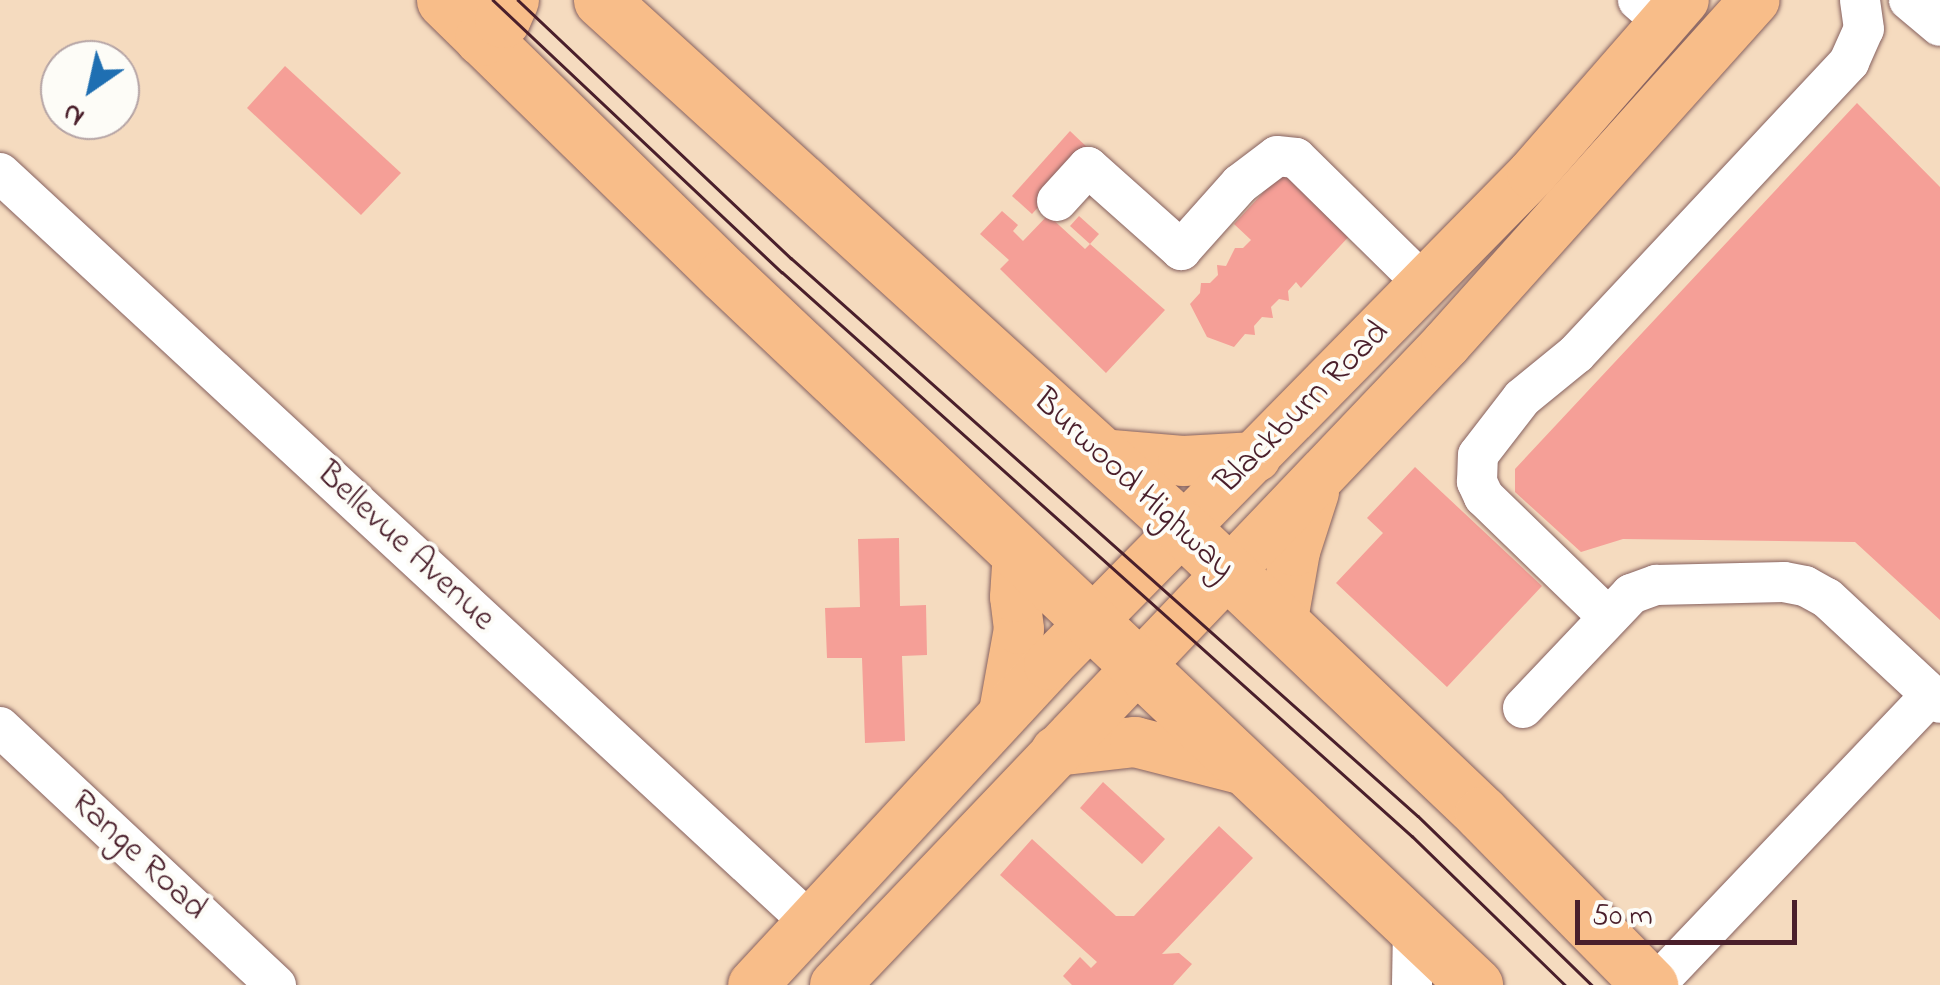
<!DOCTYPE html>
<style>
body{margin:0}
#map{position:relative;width:1940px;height:985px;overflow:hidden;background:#f5dbbf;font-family:"Indie Flower",sans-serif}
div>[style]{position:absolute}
.building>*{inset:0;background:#f59f97}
.roads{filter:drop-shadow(0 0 2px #86615f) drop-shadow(0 0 2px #86615f)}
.minor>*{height:40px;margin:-20px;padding:0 20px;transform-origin:20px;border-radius:20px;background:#fff}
.major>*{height:50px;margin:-25px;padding:0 25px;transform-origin:25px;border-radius:25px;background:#f8bd89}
.highway>*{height:55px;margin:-27.5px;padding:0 27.5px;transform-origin:27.5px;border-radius:27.5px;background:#f8bd89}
.tram>*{height:2.5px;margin:-1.25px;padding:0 1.25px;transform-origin:1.25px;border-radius:1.25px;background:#4a1f2b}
span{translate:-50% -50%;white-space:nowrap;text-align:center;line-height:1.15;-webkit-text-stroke:8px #fdfcf7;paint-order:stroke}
.street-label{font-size:35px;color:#4a1f2b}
.north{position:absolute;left:40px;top:40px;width:100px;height:100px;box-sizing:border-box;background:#fdfcf7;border:2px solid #b5a4a5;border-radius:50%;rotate:214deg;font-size:28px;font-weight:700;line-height:40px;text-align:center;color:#4a1f2b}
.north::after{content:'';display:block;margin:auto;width:35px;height:45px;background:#1f6fb2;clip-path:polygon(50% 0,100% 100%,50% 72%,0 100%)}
.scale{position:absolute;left:1575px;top:900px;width:222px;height:45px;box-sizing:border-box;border:5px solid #4a1f2b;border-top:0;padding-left:12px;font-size:30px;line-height:35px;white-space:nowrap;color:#4a1f2b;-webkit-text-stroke:8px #fdfcf7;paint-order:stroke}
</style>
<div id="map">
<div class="building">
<div style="clip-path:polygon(285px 66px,401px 173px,361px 215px,247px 108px)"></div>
<div style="clip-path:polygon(1857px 103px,1940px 187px,1940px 620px,1855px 542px,1623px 539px,1581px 552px,1515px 492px,1515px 469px)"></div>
<div style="clip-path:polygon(1070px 131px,1090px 150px,1032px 214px,1012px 196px)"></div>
<div style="clip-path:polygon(1286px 168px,1353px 232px,1301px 288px,1296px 282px,1288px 291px,1289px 301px,1279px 299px,1271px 307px,1273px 318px,1262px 317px,1254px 326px,1255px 335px,1245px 334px,1234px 347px,1207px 337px,1190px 304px,1200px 293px,1201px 283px,1210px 283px,1218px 275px,1217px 265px,1226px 266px,1235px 248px,1243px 248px,1251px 240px,1234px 224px)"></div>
<div style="clip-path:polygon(1002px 211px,1018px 225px,1013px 231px,1023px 241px,1048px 215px,1085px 249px,1090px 244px,1165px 310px,1106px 373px,1000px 269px,1009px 260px,980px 234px)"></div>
<div style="clip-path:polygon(1079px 216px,1099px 234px,1090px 244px,1070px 226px)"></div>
<div style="clip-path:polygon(1415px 467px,1542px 586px,1447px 687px,1336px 583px,1383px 533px,1367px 518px)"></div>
<div style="clip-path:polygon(899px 538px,900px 606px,926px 605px,927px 655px,902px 656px,905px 741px,865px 743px,862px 658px,827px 658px,825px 608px,860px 607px,858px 539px)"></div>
<div style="clip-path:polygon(1103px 782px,1165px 839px,1142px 864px,1080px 808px)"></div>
<div style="clip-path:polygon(1219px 826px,1253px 858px,1162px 954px,1179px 953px,1192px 964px,1173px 985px,1072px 985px,1063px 976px,1080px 957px,1091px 968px,1097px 962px,1000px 875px,1032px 839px,1116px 916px,1134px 916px)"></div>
</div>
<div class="roads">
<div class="minor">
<div style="left:1638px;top:0;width:35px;rotate:41deg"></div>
<div style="left:1909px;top:0;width:40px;rotate:40deg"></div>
<div style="left:0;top:173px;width:1103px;rotate:42.76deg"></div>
<div style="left:1057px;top:201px;width:46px;rotate:-47.6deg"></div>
<div style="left:1088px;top:167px;width:125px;rotate:41.7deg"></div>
<div style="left:1181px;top:250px;width:89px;rotate:-48.2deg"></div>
<div style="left:1240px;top:184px;width:46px;rotate:-37.1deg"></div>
<div style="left:1277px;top:156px;width:19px;rotate:6deg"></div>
<div style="left:1296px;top:158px;width:180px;rotate:44.5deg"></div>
<div style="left:1608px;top:617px;width:173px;rotate:-135.9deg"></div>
<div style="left:1484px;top:497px;width:17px;rotate:-115deg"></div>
<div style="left:1477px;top:482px;width:27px;rotate:-88deg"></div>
<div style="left:1478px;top:455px;width:72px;rotate:-52.3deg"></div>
<div style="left:1522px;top:398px;width:70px;rotate:-39.2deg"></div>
<div style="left:1576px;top:354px;width:400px;rotate:-46.9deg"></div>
<div style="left:1849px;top:62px;width:36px;rotate:-66deg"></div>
<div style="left:1864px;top:29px;width:29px;rotate:-98deg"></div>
<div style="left:1523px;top:708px;width:157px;rotate:-46.5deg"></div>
<div style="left:1631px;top:594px;width:27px;rotate:-20deg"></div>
<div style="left:1656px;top:585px;width:128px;rotate:-1.3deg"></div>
<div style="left:1784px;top:582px;width:21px;rotate:11deg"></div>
<div style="left:1805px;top:586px;width:25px;rotate:29deg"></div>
<div style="left:1827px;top:598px;width:154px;rotate:42.9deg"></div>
<div style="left:0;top:727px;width:378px;rotate:43.1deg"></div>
<div style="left:1412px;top:985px;width:57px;rotate:-89deg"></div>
<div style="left:1655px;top:985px;width:400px;rotate:-46.4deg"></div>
</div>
<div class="major">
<div style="left:1100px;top:454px;width:83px;rotate:4.8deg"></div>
<div style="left:1183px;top:461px;width:73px;rotate:-3.1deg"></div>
<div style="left:1282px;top:625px;width:75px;rotate:-80deg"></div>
<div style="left:1295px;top:551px;width:62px;rotate:-72.1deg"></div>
<div style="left:1004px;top:712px;width:84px;rotate:-79.8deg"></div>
<div style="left:1019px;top:629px;width:32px;rotate:-97deg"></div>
<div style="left:1015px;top:597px;width:47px;rotate:-86.3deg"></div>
<div style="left:1056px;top:751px;width:80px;rotate:-6.5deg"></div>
<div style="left:1135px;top:742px;width:114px;rotate:14.3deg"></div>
<div style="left:753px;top:985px;width:436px;rotate:-47.2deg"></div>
<div style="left:1049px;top:665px;width:689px;rotate:-45.47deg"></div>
<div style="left:1532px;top:174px;width:231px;rotate:-48.9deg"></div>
<div style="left:835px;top:985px;width:886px;rotate:-46.37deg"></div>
<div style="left:1446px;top:344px;width:462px;rotate:-48.1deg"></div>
</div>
<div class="highway">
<div style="left:444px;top:0;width:393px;rotate:44.4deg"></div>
<div style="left:725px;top:275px;width:1033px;rotate:43.43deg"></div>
<div style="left:601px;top:0;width:786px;rotate:42.27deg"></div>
<div style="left:1183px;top:529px;width:413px;rotate:43.6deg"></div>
<div style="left:1482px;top:814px;width:240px;rotate:45.5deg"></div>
<div style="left:482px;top:38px;width:27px;rotate:-42deg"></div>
<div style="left:502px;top:20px;width:22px;rotate:-66deg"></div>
</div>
</div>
<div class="tram">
<div style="left:493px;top:0;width:397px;rotate:43.3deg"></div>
<div style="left:782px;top:272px;width:846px;rotate:41.84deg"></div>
<div style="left:1412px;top:836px;width:214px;rotate:44.2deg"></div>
<div style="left:518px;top:0;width:376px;rotate:43.4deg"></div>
<div style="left:791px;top:258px;width:839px;rotate:41.67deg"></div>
<div style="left:1418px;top:816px;width:243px;rotate:44.2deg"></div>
</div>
<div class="street-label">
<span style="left:1303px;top:408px;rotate:-45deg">Blackburn Road</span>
<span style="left:1133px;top:485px;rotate:43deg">Burwood Highway</span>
<span style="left:405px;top:547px;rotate:43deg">Bellevue Avenue</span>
<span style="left:138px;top:856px;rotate:43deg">Range Road</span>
</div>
<div class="north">N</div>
<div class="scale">50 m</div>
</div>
